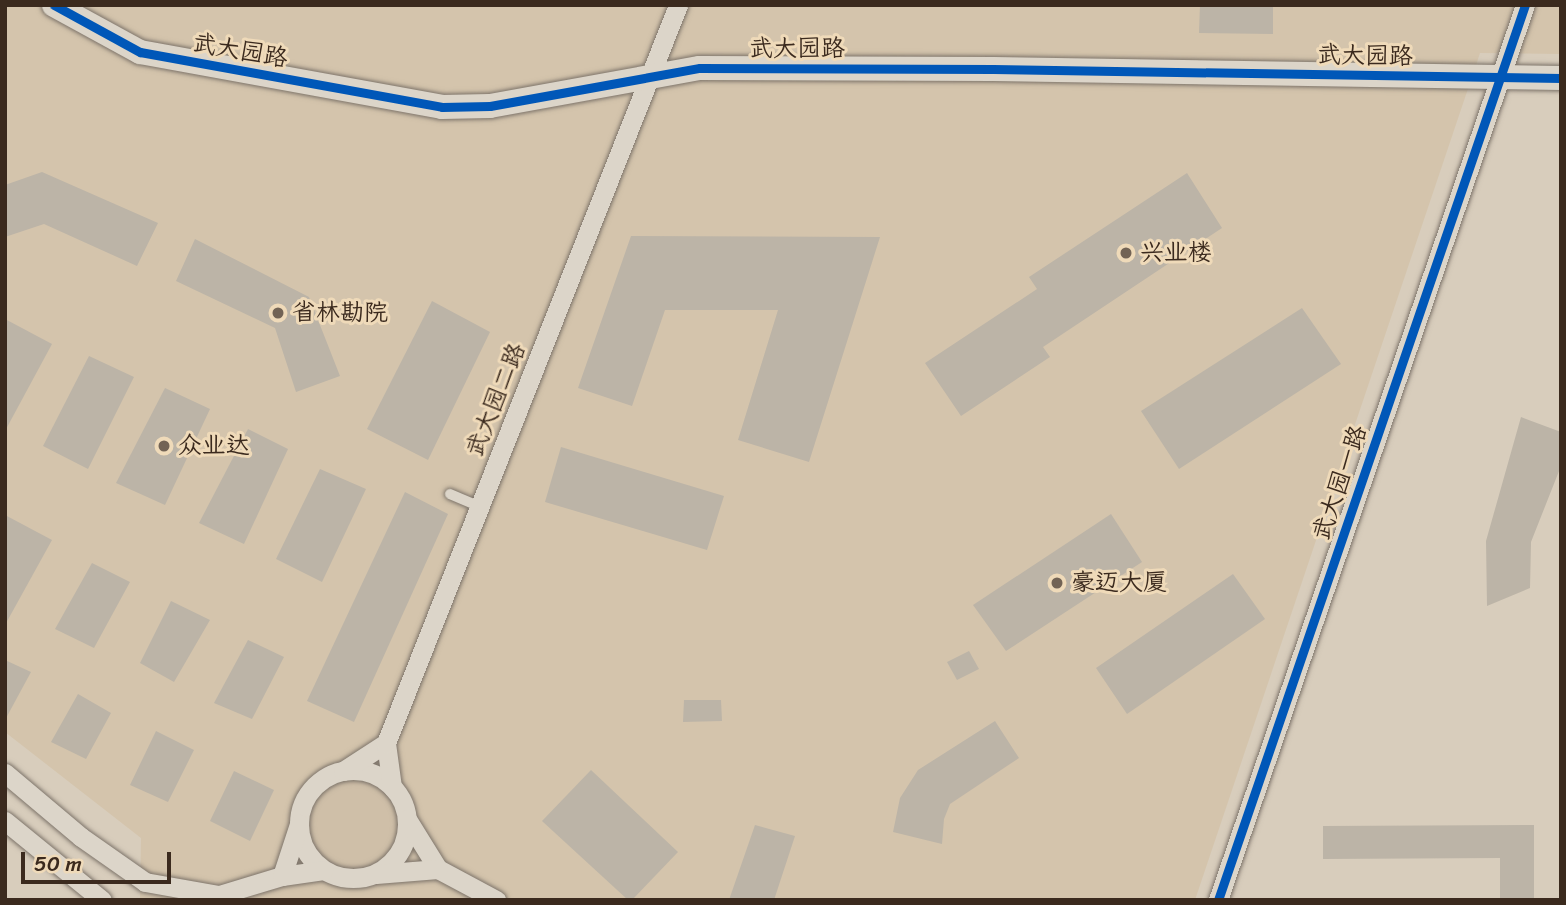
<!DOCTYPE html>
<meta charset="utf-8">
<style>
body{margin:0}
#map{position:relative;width:1566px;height:905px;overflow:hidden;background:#d8cdbc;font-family:Sriracha,"LXGW WenKai TC",sans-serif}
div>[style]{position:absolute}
.built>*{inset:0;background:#d4c4ac}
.green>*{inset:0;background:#cfbfa8}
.round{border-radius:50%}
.building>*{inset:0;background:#bcb4a7}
.roads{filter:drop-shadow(0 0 2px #7d746a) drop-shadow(0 0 2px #7d746a)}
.service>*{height:10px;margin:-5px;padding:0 5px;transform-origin:5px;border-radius:5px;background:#dcd5c9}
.minor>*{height:19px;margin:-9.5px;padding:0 9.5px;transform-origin:9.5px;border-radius:9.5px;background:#dcd5c9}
.minor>.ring{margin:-9.5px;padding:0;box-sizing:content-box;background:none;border:19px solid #dcd5c9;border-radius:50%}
.tertiary>*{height:24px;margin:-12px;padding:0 12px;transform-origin:12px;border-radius:12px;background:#dcd5c9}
.cycleway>*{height:9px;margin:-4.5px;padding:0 4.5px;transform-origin:4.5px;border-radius:4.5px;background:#0057b8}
.dots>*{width:19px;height:19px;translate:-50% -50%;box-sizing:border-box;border:4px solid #efdab9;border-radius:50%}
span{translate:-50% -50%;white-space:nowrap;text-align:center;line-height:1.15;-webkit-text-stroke:6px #efdab9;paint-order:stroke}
.street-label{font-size:24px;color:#3b2a1e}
.poi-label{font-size:24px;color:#3b2a1e}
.left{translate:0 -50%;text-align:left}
.frame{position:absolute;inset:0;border:7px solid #3b2a1e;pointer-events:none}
.scale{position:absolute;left:21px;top:852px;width:150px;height:32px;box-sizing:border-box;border:4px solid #3b2a1e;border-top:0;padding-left:9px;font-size:21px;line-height:24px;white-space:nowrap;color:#3b2a1e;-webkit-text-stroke:5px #efdab9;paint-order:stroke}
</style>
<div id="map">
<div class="built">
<div style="clip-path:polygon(5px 5px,1561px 5px,1561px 54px,1480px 53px,1195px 900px,140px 900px,141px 838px,5px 732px)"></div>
</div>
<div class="green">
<div class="round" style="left:308px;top:780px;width:90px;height:90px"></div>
</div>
<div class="building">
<div style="clip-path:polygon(1200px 5px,1273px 5px,1273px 34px,1199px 33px)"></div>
<div style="clip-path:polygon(42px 172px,158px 223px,137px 266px,44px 224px,5px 237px,5px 185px)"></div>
<div style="clip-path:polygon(1187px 173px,1222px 228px,1043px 347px,1050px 357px,961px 416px,925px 363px,1037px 289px,1029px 277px)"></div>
<div style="clip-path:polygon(631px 236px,880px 237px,809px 462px,738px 440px,778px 310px,665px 310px,632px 406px,578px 388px)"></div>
<div style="clip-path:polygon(195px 239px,309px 297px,340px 376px,296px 392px,275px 328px,176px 281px)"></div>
<div style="clip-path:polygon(432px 301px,490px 332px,428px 460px,367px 429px)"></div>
<div style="clip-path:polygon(1302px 308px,1341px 364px,1179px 469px,1141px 411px)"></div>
<div style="clip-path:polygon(5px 319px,52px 344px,5px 431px)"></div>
<div style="clip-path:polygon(89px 356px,134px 377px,88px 469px,43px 446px)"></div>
<div style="clip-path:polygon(165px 388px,210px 409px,165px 505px,116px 483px)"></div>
<div style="clip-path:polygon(1521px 417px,1561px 432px,1561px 466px,1531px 542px,1530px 588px,1487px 606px,1486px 541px)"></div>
<div style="clip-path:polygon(248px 429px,288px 449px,244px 544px,199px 523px)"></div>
<div style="clip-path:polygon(561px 447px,724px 496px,707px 550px,545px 502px)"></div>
<div style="clip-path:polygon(320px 469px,366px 489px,322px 582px,276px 559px)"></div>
<div style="clip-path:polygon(405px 492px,448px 514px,354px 722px,307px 701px)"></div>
<div style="clip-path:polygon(1111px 514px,1142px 562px,1006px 651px,973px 605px)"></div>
<div style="clip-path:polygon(5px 515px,52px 540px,5px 625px)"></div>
<div style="clip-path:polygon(92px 563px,130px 582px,94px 648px,55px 629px)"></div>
<div style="clip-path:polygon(1233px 574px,1265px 619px,1127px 714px,1096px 668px)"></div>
<div style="clip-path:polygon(171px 601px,210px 620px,174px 682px,140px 663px)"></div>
<div style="clip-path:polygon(248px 640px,284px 657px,252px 719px,214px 703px)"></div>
<div style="clip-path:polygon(969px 651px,979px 669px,957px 680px,947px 662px)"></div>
<div style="clip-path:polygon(5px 660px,31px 672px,5px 720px)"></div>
<div style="clip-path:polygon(78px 694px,111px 713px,86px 759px,51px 742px)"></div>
<div style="clip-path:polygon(684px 700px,721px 700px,722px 721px,683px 722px)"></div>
<div style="clip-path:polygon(995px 721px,1019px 758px,950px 804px,944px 819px,942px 844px,893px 832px,900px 798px,918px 770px)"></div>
<div style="clip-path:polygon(156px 731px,194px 750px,168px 802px,130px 785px)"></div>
<div style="clip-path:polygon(591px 770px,678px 852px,632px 900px,628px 900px,542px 821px)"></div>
<div style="clip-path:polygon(234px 771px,274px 790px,250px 841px,210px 821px)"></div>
<div style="clip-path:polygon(755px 825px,795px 836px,774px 900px,729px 900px)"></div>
<div style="clip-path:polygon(1534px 825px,1534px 900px,1500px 900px,1500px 858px,1323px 859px,1323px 826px)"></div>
</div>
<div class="roads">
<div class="service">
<div style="left:450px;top:494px;width:33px;rotate:23deg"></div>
</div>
<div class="minor">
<div class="ring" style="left:299px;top:770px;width:89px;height:89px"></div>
<div style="left:343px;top:771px;width:51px;rotate:-33.1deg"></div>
<div style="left:5px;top:773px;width:99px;rotate:40.1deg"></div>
<div style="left:81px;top:837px;width:78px;rotate:35.1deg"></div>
<div style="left:145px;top:882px;width:75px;rotate:10deg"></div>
<div style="left:219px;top:895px;width:66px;rotate:-16.8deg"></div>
<div style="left:282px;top:876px;width:42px;rotate:-8.1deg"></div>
<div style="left:392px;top:787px;width:44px;rotate:-97.8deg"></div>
<div style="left:386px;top:743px;width:794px;rotate:-68.41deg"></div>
<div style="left:407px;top:819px;width:59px;rotate:58.2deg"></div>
<div style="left:5px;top:821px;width:125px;rotate:39.2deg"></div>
<div style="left:438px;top:869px;width:66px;rotate:28.1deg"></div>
<div style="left:376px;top:874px;width:62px;rotate:-4.6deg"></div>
<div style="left:282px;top:876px;width:55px;rotate:-71.9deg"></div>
<div style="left:1218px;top:900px;width:946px;rotate:-71.07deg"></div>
</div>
<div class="tertiary">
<div style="left:54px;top:5px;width:98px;rotate:28.7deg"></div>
<div style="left:140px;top:52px;width:307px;rotate:10.3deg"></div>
<div style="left:442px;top:107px;width:48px;rotate:-1.2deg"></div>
<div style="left:490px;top:106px;width:213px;rotate:-10.3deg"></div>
<div style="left:700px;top:68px;width:293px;rotate:0.2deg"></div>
<div style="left:993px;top:69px;width:568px;rotate:0.91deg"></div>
</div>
</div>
<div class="cycleway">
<div style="left:54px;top:5px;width:98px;rotate:28.7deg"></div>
<div style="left:140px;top:52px;width:307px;rotate:10.3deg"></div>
<div style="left:442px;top:107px;width:48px;rotate:-1.2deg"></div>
<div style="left:490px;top:106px;width:213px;rotate:-10.3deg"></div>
<div style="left:700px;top:68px;width:293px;rotate:0.2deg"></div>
<div style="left:993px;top:69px;width:568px;rotate:0.91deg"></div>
<div style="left:1218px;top:900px;width:946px;rotate:-71.07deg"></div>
</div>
<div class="dots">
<div style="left:1126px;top:253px;background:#726355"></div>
<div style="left:278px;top:313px;background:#726355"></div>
<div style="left:164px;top:446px;background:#726355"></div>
<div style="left:1057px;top:583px;background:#726355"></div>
</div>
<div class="street-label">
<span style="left:797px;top:49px">武大园路</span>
<span style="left:240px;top:51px;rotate:10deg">武大园路</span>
<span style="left:1365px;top:56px;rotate:1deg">武大园路</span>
<span style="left:496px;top:400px;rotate:-68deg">武大园二路</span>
<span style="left:1340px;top:483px;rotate:-71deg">武大园一路</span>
</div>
<div class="poi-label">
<span class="left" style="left:1140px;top:253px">兴业楼</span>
<span class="left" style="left:292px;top:313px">省林勘院</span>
<span class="left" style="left:178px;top:446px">众业达</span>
<span class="left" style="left:1071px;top:583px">豪迈大厦</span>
</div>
<div class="frame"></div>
<div class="scale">50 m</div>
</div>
